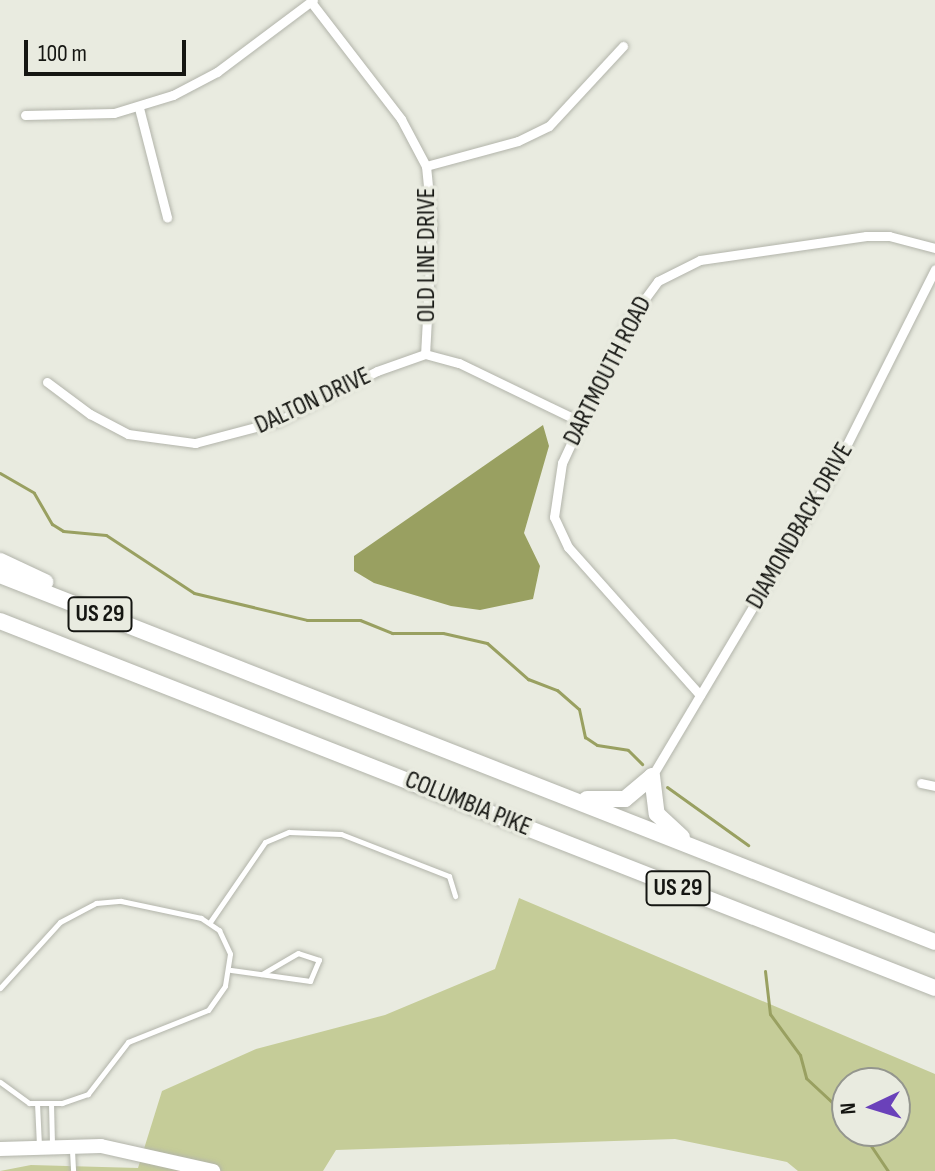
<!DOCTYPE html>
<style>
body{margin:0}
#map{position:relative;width:935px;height:1171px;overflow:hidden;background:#e9ebe0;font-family:"Sofia Sans Condensed",sans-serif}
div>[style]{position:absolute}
.green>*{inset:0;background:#c5cc98}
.water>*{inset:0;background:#99a061}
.stream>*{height:3px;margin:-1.5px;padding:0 1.5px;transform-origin:1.5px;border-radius:1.5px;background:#99a061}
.roads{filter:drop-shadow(0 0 2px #b2b4aa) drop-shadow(0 0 2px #b2b4aa)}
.lane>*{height:5px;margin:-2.5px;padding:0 2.5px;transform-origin:2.5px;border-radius:2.5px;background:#fff}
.street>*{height:9px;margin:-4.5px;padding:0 4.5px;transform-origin:4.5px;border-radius:4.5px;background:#fff}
.secondary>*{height:14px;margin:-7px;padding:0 7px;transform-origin:7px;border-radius:7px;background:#fff}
.highway>*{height:16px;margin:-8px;padding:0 8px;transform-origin:8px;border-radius:8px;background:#fff}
span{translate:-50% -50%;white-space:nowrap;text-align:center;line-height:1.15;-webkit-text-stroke:7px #e9ebe0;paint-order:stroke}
.shield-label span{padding:2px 6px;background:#e9ebe0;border:2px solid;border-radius:6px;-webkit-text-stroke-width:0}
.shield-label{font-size:24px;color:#151612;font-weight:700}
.street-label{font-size:26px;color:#151612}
.north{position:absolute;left:831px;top:1067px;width:80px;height:80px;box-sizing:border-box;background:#e9ebe0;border:2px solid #94968e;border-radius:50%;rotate:266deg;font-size:22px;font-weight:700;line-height:32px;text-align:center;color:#151612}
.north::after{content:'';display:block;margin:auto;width:28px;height:36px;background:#6a41ba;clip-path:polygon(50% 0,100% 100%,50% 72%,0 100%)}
.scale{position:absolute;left:24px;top:40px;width:162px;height:36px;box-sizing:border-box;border:4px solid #151612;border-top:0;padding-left:10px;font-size:24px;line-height:28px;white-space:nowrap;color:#151612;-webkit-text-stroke:6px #e9ebe0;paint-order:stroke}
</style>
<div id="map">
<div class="green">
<div style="clip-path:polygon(evenodd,519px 898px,935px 1074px,935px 1171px,798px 1171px,787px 1162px,675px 1139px,336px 1150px,323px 1171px,0 1171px,31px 1165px,138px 1168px,162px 1091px,256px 1049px,385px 1015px,495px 969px,519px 898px,847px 1083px,895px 1083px,895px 1131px,847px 1131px,847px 1083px)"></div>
</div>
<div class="water">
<div style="clip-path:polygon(543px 425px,549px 446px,524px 533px,540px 566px,533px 599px,480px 610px,451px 606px,374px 583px,354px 571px,354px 556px)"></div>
</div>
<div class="stream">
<div style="left:0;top:473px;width:39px;rotate:30deg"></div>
<div style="left:34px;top:493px;width:36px;rotate:60deg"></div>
<div style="left:52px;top:524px;width:13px;rotate:32deg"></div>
<div style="left:63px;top:531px;width:43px;rotate:5.3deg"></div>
<div style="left:106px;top:535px;width:105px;rotate:33.4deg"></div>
<div style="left:194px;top:593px;width:116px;rotate:13.4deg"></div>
<div style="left:307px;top:620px;width:53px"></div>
<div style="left:360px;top:620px;width:35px;rotate:22deg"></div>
<div style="left:392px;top:633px;width:51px"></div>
<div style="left:443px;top:633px;width:45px;rotate:12.8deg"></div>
<div style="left:487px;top:643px;width:55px;rotate:41.3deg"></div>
<div style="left:528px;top:679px;width:31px;rotate:21deg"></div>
<div style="left:557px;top:690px;width:29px;rotate:41deg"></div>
<div style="left:579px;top:709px;width:29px;rotate:78deg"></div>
<div style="left:585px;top:737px;width:14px;rotate:34deg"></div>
<div style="left:597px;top:745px;width:31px;rotate:9deg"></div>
<div style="left:628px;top:750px;width:20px;rotate:45deg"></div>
<div style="left:667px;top:787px;width:100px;rotate:35.6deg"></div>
<div style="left:765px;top:971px;width:43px;rotate:83.4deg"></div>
<div style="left:770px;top:1014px;width:51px;rotate:53.8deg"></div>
<div style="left:800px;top:1055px;width:24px;rotate:75deg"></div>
<div style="left:806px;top:1078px;width:56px;rotate:42.8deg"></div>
<div style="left:861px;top:1131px;width:48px;rotate:56deg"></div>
</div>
<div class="roads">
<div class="lane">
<div style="left:210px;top:922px;width:97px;rotate:-55.5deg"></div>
<div style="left:265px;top:842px;width:26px;rotate:-23deg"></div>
<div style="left:289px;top:832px;width:52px;rotate:2.2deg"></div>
<div style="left:341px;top:834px;width:116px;rotate:21.3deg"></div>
<div style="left:449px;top:876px;width:21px;rotate:73deg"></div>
<div style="left:231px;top:970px;width:80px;rotate:7.9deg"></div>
<div style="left:310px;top:981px;width:23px;rotate:-67deg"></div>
<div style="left:319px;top:960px;width:22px;rotate:-162deg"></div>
<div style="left:298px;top:953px;width:42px;rotate:149.7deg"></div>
<div style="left:0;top:988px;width:89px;rotate:-47.7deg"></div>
<div style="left:60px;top:922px;width:41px;rotate:-27.8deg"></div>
<div style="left:96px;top:903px;width:25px;rotate:-5deg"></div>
<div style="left:121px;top:901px;width:82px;rotate:12deg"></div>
<div style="left:201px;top:918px;width:22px;rotate:34deg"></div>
<div style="left:219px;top:930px;width:26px;rotate:65deg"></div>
<div style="left:230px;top:954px;width:32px;rotate:99deg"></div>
<div style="left:225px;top:986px;width:29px;rotate:125deg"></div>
<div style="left:208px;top:1010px;width:86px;rotate:158.2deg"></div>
<div style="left:128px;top:1042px;width:66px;rotate:127.6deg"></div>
<div style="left:88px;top:1094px;width:28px;rotate:161deg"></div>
<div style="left:62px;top:1103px;width:33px;rotate:180deg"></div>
<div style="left:29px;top:1103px;width:36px;rotate:-144deg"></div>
<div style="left:37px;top:1103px;width:43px;rotate:87.3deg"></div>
<div style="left:51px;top:1103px;width:41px;rotate:88.6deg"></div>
<div style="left:72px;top:1150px;width:21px;rotate:87deg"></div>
</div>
<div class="street">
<div style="left:311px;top:2px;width:148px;rotate:52.4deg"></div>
<div style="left:401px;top:119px;width:53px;rotate:62deg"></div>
<div style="left:426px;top:166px;width:60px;rotate:84.3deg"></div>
<div style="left:432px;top:226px;width:128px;rotate:93.1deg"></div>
<div style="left:139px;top:108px;width:113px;rotate:75.6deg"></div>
<div style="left:25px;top:115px;width:89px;rotate:-1.3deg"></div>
<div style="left:114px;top:113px;width:62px;rotate:-17deg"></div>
<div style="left:173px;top:95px;width:50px;rotate:-27.6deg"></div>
<div style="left:217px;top:72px;width:120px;rotate:-36.9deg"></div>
<div style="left:426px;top:166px;width:95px;rotate:-15.2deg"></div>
<div style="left:518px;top:141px;width:34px;rotate:-26deg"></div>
<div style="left:549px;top:126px;width:109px;rotate:-47.2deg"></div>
<div style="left:47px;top:382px;width:54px;rotate:36.7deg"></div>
<div style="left:90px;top:414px;width:43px;rotate:27.8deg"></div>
<div style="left:128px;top:434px;width:68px;rotate:7.7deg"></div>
<div style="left:195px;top:443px;width:86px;rotate:-14.8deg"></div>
<div style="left:278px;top:421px;width:111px;rotate:-26.8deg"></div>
<div style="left:377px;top:371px;width:51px;rotate:-19.5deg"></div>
<div style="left:425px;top:354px;width:35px;rotate:15deg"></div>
<div style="left:459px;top:363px;width:133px;rotate:25.8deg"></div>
<div style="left:700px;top:695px;width:198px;rotate:-131.7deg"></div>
<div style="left:568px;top:547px;width:33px;rotate:-115deg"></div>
<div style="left:554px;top:517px;width:55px;rotate:-81.6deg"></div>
<div style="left:562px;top:463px;width:154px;rotate:-65.1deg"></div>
<div style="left:627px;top:323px;width:52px;rotate:-53.6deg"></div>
<div style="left:658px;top:281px;width:47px;rotate:-26.6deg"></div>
<div style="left:700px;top:260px;width:168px;rotate:-8.2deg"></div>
<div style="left:866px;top:236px;width:23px"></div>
<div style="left:889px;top:236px;width:48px;rotate:14.6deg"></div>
<div style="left:652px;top:776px;width:352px;rotate:-59.2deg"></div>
<div style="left:832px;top:474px;width:229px;rotate:-63.3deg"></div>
<div style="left:921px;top:783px;width:14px;rotate:12deg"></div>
</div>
<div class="secondary">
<div style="left:0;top:1149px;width:101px;rotate:-1.7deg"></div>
<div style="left:101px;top:1146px;width:115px;rotate:12.6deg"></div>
</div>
<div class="highway">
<div style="left:0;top:561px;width:50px;rotate:25deg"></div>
<div style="left:0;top:575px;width:1004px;rotate:21.43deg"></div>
<div style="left:0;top:621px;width:1004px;rotate:21.43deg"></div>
<div style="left:652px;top:776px;width:38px;rotate:83deg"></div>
<div style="left:657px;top:814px;width:34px;rotate:43deg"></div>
<div style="left:587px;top:799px;width:38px"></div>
<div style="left:625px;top:799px;width:35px;rotate:-40deg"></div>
</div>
</div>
<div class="shield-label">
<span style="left:100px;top:614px">US 29</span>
<span style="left:678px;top:888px">US 29</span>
</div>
<div class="street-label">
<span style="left:427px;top:255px;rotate:-90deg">OLD LINE DRIVE</span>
<span style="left:608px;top:371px;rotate:-63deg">DARTMOUTH ROAD</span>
<span style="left:313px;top:401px;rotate:-25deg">DALTON DRIVE</span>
<span style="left:800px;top:526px;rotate:-60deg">DIAMONDBACK DRIVE</span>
<span style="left:468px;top:804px;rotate:22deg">COLUMBIA PIKE</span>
</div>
<div class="north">N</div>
<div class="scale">100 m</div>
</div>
